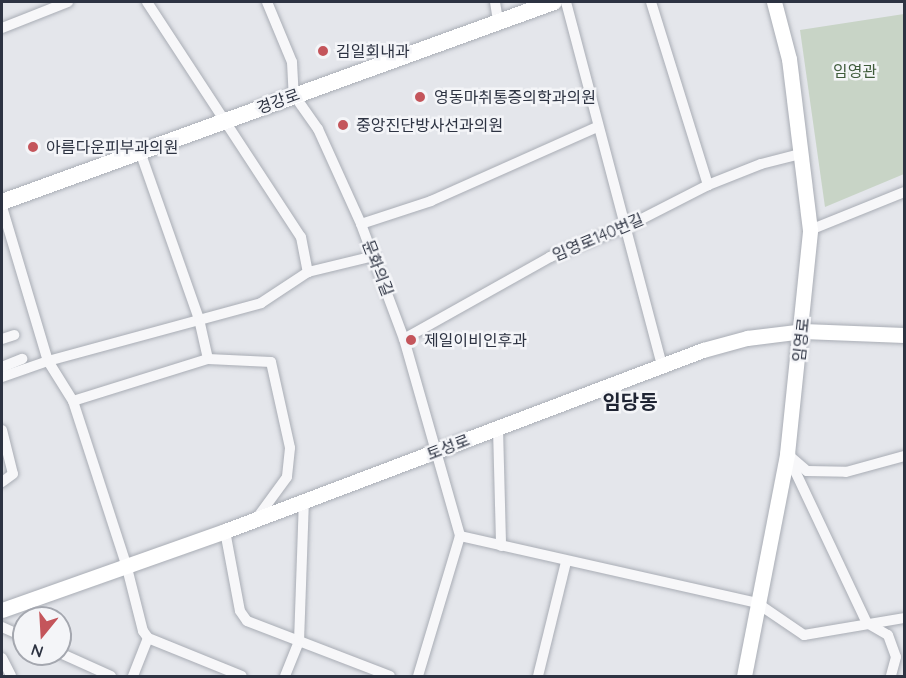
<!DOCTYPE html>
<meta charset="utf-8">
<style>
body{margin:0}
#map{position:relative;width:906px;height:678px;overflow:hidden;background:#e4e6eb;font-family:Quicksand,"Noto Sans KR",sans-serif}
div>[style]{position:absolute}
.green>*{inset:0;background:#c8d4c6}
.roads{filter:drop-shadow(0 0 2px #a9adb5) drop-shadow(0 0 2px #a9adb5)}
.street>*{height:10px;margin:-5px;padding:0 5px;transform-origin:5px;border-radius:5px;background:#f7f7f9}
.secondary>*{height:15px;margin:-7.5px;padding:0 7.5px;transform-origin:7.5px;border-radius:7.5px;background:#fff}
.primary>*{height:16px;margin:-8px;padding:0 8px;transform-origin:8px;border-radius:8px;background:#fff}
.dots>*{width:16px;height:16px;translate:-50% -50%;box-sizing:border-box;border:3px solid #f4f5f8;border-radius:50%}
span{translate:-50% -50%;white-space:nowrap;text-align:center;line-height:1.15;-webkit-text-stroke:5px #f4f5f8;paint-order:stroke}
.poi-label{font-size:16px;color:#2d3342}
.left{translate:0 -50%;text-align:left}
.park-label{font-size:16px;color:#3f5c3b}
.street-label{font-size:16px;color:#2d3342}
.quarter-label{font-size:20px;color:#1f2433;font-weight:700}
.frame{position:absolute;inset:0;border:3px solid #2d3342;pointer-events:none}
.north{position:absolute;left:12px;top:606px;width:60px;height:60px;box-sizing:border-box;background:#f4f5f8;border:2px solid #a4a7af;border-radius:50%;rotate:198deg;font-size:16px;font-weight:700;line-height:24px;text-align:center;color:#2d3342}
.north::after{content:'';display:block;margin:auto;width:21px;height:27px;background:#c4555b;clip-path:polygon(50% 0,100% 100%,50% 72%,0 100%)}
</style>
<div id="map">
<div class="green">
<div style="clip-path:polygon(904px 14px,904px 174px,825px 207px,800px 30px)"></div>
</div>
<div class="roads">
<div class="street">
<div style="left:147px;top:2px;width:281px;rotate:56.8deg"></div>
<div style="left:301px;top:237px;width:36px;rotate:79deg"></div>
<div style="left:267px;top:2px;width:65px;rotate:67.4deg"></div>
<div style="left:292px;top:62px;width:33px;rotate:87deg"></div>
<div style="left:294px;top:95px;width:42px;rotate:54.8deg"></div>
<div style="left:318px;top:129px;width:104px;rotate:65.6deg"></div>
<div style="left:361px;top:224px;width:123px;rotate:69.5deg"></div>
<div style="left:404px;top:339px;width:205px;rotate:74.1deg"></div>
<div style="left:460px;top:536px;width:146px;rotate:106.7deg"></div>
<div style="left:495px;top:2px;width:18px;rotate:81deg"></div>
<div style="left:566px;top:2px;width:379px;rotate:75.2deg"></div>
<div style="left:651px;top:2px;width:192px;rotate:72.7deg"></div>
<div style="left:2px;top:28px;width:71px;rotate:-21.5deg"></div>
<div style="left:2px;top:207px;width:161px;rotate:73.4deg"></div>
<div style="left:48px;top:361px;width:47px;rotate:58deg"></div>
<div style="left:73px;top:401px;width:171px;rotate:72deg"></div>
<div style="left:126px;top:564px;width:69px;rotate:75.8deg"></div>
<div style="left:143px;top:631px;width:9px;rotate:54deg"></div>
<div style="left:148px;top:638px;width:101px;rotate:22deg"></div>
<div style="left:361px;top:224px;width:74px;rotate:-18.2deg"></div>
<div style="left:431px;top:201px;width:182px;rotate:-24deg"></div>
<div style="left:810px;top:230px;width:101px;rotate:-22deg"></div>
<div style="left:2px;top:339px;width:13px;rotate:-18deg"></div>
<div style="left:404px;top:339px;width:167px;rotate:-29.3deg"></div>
<div style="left:550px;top:257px;width:84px;rotate:-21.7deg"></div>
<div style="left:628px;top:226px;width:90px;rotate:-27.1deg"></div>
<div style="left:708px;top:185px;width:57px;rotate:-21.6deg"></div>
<div style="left:761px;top:164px;width:40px;rotate:-14.4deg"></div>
<div style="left:208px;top:359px;width:63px;rotate:2.7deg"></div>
<div style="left:271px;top:362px;width:88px;rotate:77.5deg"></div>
<div style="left:290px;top:448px;width:29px;rotate:96deg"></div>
<div style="left:287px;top:477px;width:51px;rotate:126.2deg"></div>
<div style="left:2px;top:367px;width:22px;rotate:-22deg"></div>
<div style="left:2px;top:377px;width:49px;rotate:-19.2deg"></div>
<div style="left:48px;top:361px;width:221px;rotate:-15.2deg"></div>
<div style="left:261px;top:303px;width:56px;rotate:-33.4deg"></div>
<div style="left:308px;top:272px;width:68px;rotate:-13.6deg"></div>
<div style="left:73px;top:401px;width:141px;rotate:-17.3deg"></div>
<div style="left:208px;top:359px;width:41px;rotate:-102.7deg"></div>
<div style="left:199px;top:319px;width:178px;rotate:-109.4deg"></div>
<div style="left:498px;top:428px;width:118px;rotate:88.5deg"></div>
<div style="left:2px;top:430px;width:45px;rotate:76deg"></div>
<div style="left:13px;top:474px;width:14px;rotate:144deg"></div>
<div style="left:787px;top:454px;width:187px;rotate:64.7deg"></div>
<div style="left:867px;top:623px;width:24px;rotate:30deg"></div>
<div style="left:888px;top:635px;width:23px;rotate:70deg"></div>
<div style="left:896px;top:657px;width:20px;rotate:105deg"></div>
<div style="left:792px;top:458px;width:20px;rotate:41deg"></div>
<div style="left:807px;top:471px;width:39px;rotate:1deg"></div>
<div style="left:846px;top:472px;width:60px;rotate:-15.4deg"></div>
<div style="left:225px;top:531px;width:81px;rotate:79.4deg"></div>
<div style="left:240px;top:611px;width:12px;rotate:55deg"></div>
<div style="left:247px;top:621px;width:153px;rotate:21deg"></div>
<div style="left:460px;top:536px;width:304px;rotate:12.7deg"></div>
<div style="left:757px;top:603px;width:57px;rotate:34.2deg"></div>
<div style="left:804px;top:635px;width:101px;rotate:-9.6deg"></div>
<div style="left:2px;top:627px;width:24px;rotate:24deg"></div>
<div style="left:60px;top:653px;width:56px;rotate:24.3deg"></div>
<div style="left:2px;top:658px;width:20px;rotate:63deg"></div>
<div style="left:133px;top:676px;width:41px;rotate:-68.5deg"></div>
<div style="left:285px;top:676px;width:37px;rotate:-68deg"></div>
<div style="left:299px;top:642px;width:141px;rotate:-88deg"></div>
<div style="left:538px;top:676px;width:117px;rotate:-76.2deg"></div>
</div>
<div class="secondary">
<div style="left:2px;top:610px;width:237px;rotate:-19.5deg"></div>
<div style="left:225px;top:531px;width:511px;rotate:-20.74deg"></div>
<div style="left:703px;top:350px;width:46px;rotate:-15.3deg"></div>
<div style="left:747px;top:338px;width:56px;rotate:-7.1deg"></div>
<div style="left:803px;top:331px;width:101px;rotate:2.3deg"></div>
<div style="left:744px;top:676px;width:226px;rotate:-79deg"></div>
<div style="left:787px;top:454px;width:225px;rotate:-84.1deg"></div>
<div style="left:810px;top:230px;width:172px;rotate:-97deg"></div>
<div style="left:789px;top:59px;width:59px;rotate:-104.7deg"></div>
</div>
<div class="primary">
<div style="left:2px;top:202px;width:587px;rotate:-19.92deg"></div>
</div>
</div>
<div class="dots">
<div style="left:323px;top:51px;background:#c4555b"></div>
<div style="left:420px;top:97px;background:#c4555b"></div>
<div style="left:343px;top:125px;background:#c4555b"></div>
<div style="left:33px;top:147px;background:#c4555b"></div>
<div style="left:411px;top:340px;background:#c4555b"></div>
</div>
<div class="poi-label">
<span class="left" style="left:336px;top:51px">김일회내과</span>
<span class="left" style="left:434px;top:97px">영동마취통증의학과의원</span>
<span class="left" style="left:356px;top:125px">중앙진단방사선과의원</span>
<span class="left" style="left:46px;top:147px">아름다운피부과의원</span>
<span class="left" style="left:424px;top:340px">제일이비인후과</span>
</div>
<div class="park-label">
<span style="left:855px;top:71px">임영관</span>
</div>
<div class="street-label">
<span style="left:278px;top:101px;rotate:-20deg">경강로</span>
<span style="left:598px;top:237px;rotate:-23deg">임영로140번길</span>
<span style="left:378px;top:268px;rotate:69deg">문화의길</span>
<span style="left:801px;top:340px;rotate:-84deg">임영로</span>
<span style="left:448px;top:447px;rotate:-21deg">토성로</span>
</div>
<div class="quarter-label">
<span style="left:630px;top:401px">임당동</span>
</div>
<div class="frame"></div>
<div class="north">N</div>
</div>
